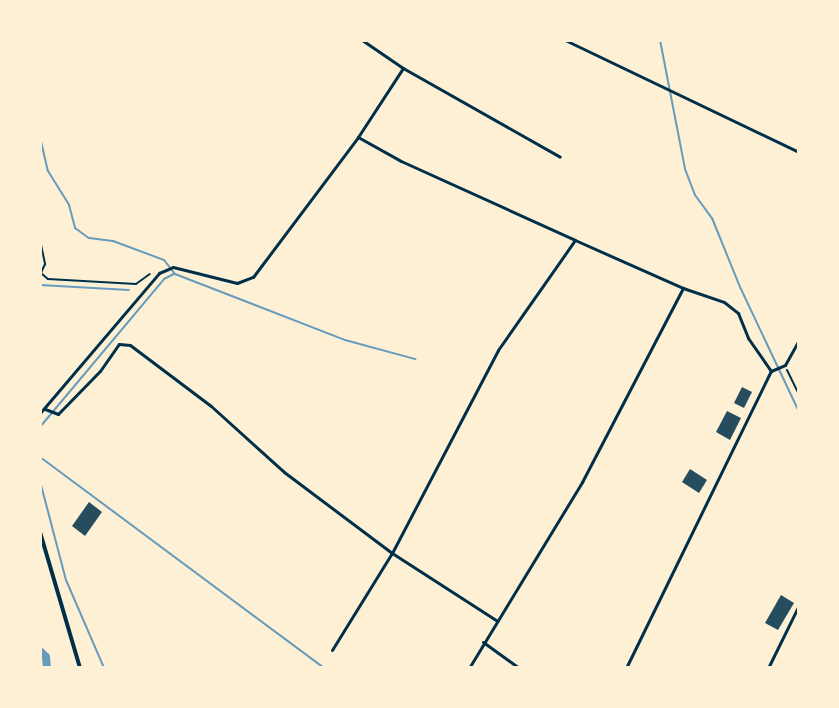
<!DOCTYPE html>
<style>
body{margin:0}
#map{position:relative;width:839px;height:708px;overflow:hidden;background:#fdf0d5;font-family:Barlow,sans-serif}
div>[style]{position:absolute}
.stream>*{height:2px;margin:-1px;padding:0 1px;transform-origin:1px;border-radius:1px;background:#669bbc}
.canal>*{height:8px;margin:-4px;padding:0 4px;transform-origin:4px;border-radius:4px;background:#669bbc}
.building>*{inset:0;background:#264d5e}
.path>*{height:2px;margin:-1px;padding:0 1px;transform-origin:1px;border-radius:1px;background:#003049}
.minor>*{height:3px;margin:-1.5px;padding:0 1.5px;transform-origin:1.5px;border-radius:1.5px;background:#003049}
.tertiary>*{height:4px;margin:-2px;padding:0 2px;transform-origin:2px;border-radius:2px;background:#003049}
span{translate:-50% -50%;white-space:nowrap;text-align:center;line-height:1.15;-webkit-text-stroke:6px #fdf0d5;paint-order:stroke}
.frame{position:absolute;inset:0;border:42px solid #fdf0d5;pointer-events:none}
</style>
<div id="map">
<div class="stream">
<div style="left:660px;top:40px;width:131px;rotate:79deg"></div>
<div style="left:685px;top:169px;width:28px;rotate:69deg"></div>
<div style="left:695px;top:195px;width:29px;rotate:54deg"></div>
<div style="left:712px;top:218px;width:74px;rotate:67.9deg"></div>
<div style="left:740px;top:287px;width:138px;rotate:64.7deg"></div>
<div style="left:40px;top:137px;width:35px;rotate:77deg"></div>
<div style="left:48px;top:171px;width:40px;rotate:58deg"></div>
<div style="left:69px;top:205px;width:24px;rotate:75deg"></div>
<div style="left:75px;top:228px;width:17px;rotate:36deg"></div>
<div style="left:89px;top:238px;width:24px;rotate:7deg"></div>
<div style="left:113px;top:241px;width:54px;rotate:20.4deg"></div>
<div style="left:164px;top:260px;width:18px;rotate:52deg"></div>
<div style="left:175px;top:274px;width:182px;rotate:21.2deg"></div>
<div style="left:345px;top:340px;width:73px;rotate:15.2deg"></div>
<div style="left:40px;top:285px;width:89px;rotate:3.2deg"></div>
<div style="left:40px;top:427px;width:193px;rotate:-50deg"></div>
<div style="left:164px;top:279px;width:11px;rotate:-27deg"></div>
<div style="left:40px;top:457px;width:352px;rotate:36.6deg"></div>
<div style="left:40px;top:481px;width:102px;rotate:75.3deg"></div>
<div style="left:66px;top:580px;width:96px;rotate:66.6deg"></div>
</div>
<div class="canal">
<div style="left:40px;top:651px;width:8px;rotate:45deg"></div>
<div style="left:46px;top:657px;width:11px;rotate:85deg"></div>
</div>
<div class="building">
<div style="clip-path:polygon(742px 387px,752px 392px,744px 408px,734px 403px)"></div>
<div style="clip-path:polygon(727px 411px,741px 418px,730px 440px,716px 432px)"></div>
<div style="clip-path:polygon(690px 469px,707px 480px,699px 493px,682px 482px)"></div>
<div style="clip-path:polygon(89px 502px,102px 512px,85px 536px,72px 526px)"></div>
<div style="clip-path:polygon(781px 595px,794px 603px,778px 630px,765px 623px)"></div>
</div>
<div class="path">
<div style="left:40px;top:240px;width:25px;rotate:78deg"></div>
<div style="left:45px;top:264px;width:10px;rotate:114deg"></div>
<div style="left:41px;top:273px;width:9px;rotate:41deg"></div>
<div style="left:48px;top:279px;width:88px;rotate:3.3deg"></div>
<div style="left:136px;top:284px;width:17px;rotate:-36deg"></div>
<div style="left:787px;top:370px;width:28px;rotate:64deg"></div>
</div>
<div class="minor">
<div style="left:362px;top:40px;width:50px;rotate:34.3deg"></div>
<div style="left:403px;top:68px;width:180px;rotate:29.5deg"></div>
<div style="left:565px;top:40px;width:259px;rotate:25.6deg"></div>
<div style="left:358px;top:137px;width:49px;rotate:29.2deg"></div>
<div style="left:401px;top:161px;width:191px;rotate:24.4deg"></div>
<div style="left:575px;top:240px;width:118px;rotate:24deg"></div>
<div style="left:683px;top:288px;width:43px;rotate:18.9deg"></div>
<div style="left:724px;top:302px;width:18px;rotate:38deg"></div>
<div style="left:738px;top:313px;width:27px;rotate:68deg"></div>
<div style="left:748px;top:338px;width:40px;rotate:55.1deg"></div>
<div style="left:45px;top:409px;width:14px;rotate:21deg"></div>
<div style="left:58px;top:414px;width:60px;rotate:-45.7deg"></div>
<div style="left:100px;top:371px;width:33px;rotate:-55deg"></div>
<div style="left:119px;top:344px;width:11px;rotate:5deg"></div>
<div style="left:130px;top:345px;width:101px;rotate:37deg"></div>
<div style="left:211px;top:406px;width:98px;rotate:42.1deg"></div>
<div style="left:284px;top:472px;width:135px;rotate:36.9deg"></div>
<div style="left:392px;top:553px;width:124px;rotate:32.8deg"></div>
<div style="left:40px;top:413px;width:184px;rotate:-49.6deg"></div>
<div style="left:159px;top:273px;width:15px;rotate:-23deg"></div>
<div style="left:173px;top:267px;width:66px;rotate:14deg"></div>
<div style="left:237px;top:283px;width:17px;rotate:-21deg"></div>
<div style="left:253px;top:277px;width:175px;rotate:-53.1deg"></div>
<div style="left:358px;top:137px;width:82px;rotate:-56.9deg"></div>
<div style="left:483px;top:642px;width:44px;rotate:35.8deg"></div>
<div style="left:332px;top:650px;width:114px;rotate:-58.3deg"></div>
<div style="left:392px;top:553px;width:229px;rotate:-62.4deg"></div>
<div style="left:498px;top:350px;width:134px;rotate:-55deg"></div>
<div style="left:469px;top:668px;width:218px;rotate:-58.7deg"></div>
<div style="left:582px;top:482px;width:219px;rotate:-62.5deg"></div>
<div style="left:626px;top:668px;width:331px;rotate:-64deg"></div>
<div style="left:771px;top:371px;width:15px;rotate:-23deg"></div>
<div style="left:785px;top:365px;width:29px;rotate:-61deg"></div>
<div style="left:768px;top:668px;width:70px;rotate:-63.8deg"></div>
</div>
<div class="tertiary">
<div style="left:40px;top:532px;width:142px;rotate:73.6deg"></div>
</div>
<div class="frame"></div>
</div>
